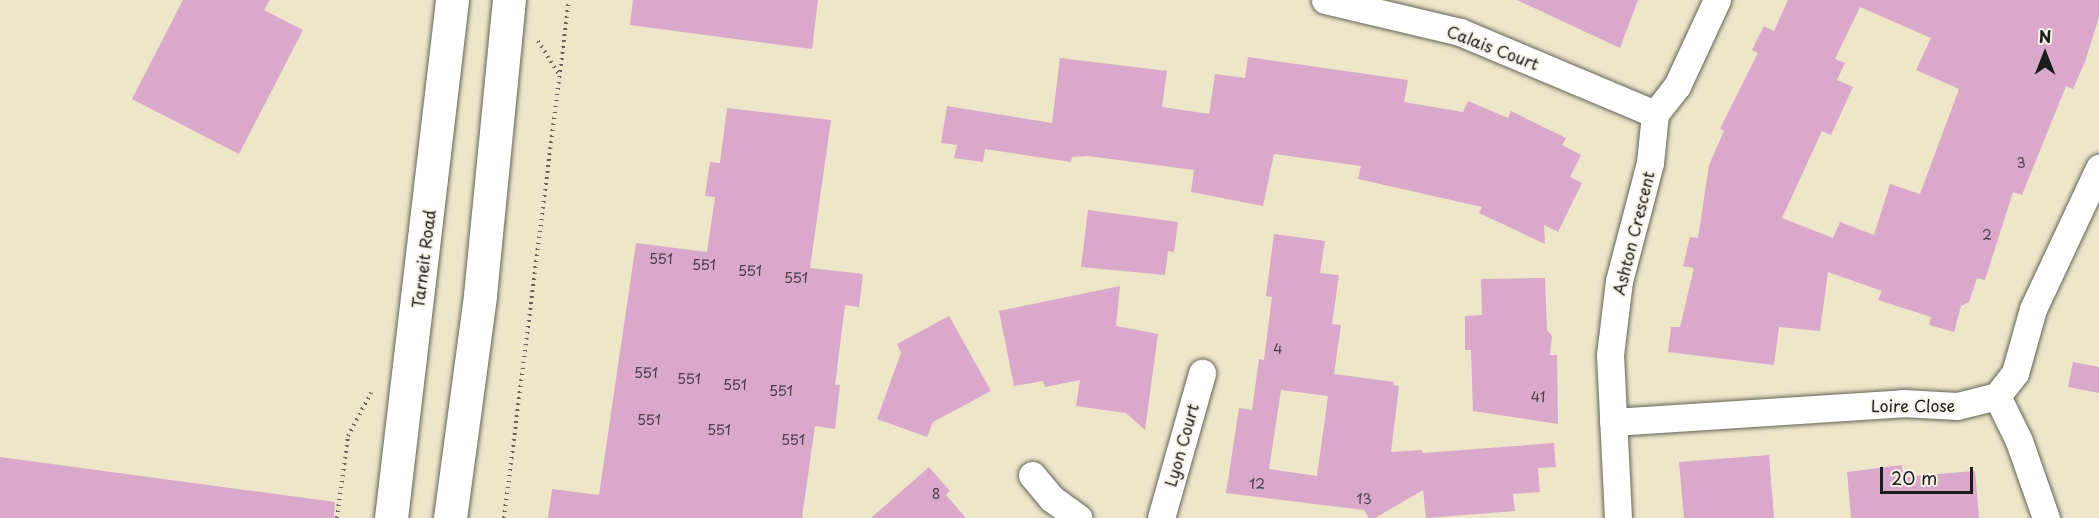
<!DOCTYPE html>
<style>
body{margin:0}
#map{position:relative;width:2099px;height:518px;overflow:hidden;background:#ede6c9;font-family:"Playpen Sans",sans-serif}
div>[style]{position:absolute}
.building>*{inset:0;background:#daa8ca}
.path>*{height:4px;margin-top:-2px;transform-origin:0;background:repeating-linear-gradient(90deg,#656359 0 1.5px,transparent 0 6px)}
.roads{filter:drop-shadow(0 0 2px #656359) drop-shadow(0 0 2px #656359)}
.minor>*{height:27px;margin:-13.5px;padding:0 13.5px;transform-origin:13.5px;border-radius:13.5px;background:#fff}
.secondary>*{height:33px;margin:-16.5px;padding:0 16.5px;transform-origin:16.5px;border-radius:16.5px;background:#fff}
span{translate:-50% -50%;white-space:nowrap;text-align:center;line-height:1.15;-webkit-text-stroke:4.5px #f7f3e8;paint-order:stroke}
.number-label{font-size:14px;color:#4c3f48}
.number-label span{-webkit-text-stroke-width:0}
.street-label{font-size:16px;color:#1c1c1c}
.north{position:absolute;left:2015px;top:24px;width:60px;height:60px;-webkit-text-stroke:4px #f7f3e8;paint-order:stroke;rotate:0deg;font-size:16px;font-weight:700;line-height:24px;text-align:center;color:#1c1c1c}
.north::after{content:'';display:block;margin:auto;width:21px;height:27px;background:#1c1c1c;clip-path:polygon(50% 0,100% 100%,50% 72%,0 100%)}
.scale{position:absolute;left:1880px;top:467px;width:93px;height:27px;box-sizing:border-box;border:3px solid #1c1c1c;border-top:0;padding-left:8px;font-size:18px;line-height:21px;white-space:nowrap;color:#1c1c1c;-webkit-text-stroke:4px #f7f3e8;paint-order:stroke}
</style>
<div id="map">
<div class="building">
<div style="clip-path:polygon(183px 0,270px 0,264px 10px,303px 30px,239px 154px,132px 99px)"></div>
<div style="clip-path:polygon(633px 0,818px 0,812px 49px,630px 25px)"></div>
<div style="clip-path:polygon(1517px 0,1638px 0,1620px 48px)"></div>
<div style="clip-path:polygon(evenodd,1788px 0,2099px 0,2099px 17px,2085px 62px,2073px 89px,2066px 86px,2022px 195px,2013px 192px,1985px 280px,1977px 278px,1969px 302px,1961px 306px,1954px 332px,1929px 325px,1931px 317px,1878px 300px,1882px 291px,1828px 272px,1820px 331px,1779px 327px,1774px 365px,1668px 352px,1671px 327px,1680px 327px,1694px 268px,1683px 266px,1690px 237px,1698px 238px,1709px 165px,1724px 131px,1720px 129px,1758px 53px,1752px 50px,1764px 26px,1774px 31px,1788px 0,1860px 7px,1931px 38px,1916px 70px,1959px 89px,1920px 194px,1890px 184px,1874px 235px,1840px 222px,1833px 238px,1782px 218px,1822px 131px,1831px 135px,1853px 87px,1837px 80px,1845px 63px,1835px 59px,1860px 7px)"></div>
<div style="clip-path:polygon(1248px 57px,1408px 80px,1404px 102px,1463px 112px,1468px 101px,1508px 118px,1511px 111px,1566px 138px,1562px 145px,1581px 155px,1570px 177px,1582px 183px,1558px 232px,1544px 225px,1545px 244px,1479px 213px,1482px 207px,1358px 179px,1361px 166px,1274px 154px,1263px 206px,1191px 192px,1194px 170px,1088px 156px,1072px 157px,1071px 162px,985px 149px,983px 162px,954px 158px,957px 145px,941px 143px,947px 106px,1052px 123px,1060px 58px,1167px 71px,1162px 107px,1209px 114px,1215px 74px,1245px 78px)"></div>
<div style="clip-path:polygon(727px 108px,831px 120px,810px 268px,863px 274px,859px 307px,845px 305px,835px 385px,840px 385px,835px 429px,815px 426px,802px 518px,548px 518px,552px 489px,599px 495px,636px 243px,707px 252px,715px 197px,705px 196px,710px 162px,720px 163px)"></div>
<div style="clip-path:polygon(1088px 210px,1178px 222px,1174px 252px,1168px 251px,1165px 275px,1081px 267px)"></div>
<div style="clip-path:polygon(evenodd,1274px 234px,1325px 241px,1320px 273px,1339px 275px,1332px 324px,1341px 325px,1334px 374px,1394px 382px,1393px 385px,1399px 386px,1391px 452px,1422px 450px,1423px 453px,1554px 443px,1556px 467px,1538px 468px,1540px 492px,1513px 494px,1515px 511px,1426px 518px,1423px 490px,1375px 518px,1369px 518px,1364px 510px,1226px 493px,1239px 408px,1252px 410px,1259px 359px,1264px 360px,1272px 297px,1266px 296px,1274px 234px,1281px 390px,1328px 396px,1317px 476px,1269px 469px,1281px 390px)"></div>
<div style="clip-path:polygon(1545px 278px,1547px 330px,1552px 336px,1550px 355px,1557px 355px,1558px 424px,1473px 411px,1471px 350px,1465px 350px,1465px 316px,1482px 315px,1481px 279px)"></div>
<div style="clip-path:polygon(1120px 286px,1116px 326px,1158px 334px,1145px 430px,1126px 413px,1076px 406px,1080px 380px,1045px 387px,1043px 381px,1014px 386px,999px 311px)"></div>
<div style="clip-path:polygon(949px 316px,991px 391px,933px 422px,927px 437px,877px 419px,901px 353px,897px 344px)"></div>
<div style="clip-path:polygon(2073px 362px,2099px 367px,2099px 393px,2068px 387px)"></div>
<div style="clip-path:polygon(1769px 455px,1774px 518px,1684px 518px,1679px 462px)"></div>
<div style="clip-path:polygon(0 457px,335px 502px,334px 518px,0 518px)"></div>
<div style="clip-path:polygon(1902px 465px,1903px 477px,1975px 471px,1979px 518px,1851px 518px,1847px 472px)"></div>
<div style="clip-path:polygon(929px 467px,950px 491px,946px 495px,966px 518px,871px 518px)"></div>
</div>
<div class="path">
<div style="left:538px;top:41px;width:38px;rotate:58deg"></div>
<div style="left:337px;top:518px;width:83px;rotate:-82.4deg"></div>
<div style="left:348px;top:436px;width:49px;rotate:-61.9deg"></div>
<div style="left:504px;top:518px;width:522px;rotate:-82.85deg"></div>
</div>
<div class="roads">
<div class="minor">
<div style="left:1325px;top:0;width:139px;rotate:13.3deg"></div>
<div style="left:1460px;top:32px;width:212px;rotate:22.8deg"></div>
<div style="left:1997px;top:396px;width:50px;rotate:63.9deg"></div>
<div style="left:2019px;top:441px;width:82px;rotate:70.7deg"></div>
<div style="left:1613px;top:422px;width:291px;rotate:-3.7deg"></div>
<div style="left:1903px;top:403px;width:54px;rotate:3.2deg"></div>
<div style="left:1957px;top:406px;width:41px;rotate:-14deg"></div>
<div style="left:1997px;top:396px;width:29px;rotate:-52deg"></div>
<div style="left:2015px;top:373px;width:66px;rotate:-74.3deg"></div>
<div style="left:2033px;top:309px;width:156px;rotate:-64.9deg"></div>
<div style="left:1032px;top:475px;width:30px;rotate:50deg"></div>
<div style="left:1051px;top:498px;width:34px;rotate:36deg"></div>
<div style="left:1161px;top:518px;width:151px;rotate:-74.2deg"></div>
<div style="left:1618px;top:518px;width:163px;rotate:-92.8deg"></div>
<div style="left:1610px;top:355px;width:75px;rotate:-83.1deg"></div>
<div style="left:1619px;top:281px;width:122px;rotate:-75.3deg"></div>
<div style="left:1650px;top:163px;width:49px;rotate:-84.2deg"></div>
<div style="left:1655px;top:114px;width:36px;rotate:-52deg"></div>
<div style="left:1677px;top:86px;width:95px;rotate:-65.1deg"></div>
</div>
<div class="secondary">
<div style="left:391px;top:518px;width:522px;rotate:-83.28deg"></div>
<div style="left:450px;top:518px;width:225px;rotate:-82.3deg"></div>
<div style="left:480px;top:295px;width:296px;rotate:-84.4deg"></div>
</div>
</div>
<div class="number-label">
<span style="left:2021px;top:163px">3</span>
<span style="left:1987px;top:235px">2</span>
<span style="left:661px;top:259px">551</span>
<span style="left:704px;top:265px">551</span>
<span style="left:750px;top:271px">551</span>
<span style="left:796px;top:278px">551</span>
<span style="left:1278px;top:349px">4</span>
<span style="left:646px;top:373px">551</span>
<span style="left:689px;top:379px">551</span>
<span style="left:735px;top:385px">551</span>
<span style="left:781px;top:391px">551</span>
<span style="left:1538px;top:397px">41</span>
<span style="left:649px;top:420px">551</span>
<span style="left:719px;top:430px">551</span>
<span style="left:793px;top:440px">551</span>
<span style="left:1257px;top:484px">12</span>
<span style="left:936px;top:494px">8</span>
<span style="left:1364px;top:499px">13</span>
</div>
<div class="street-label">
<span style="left:1493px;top:47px;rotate:21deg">Calais Court</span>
<span style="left:1633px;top:233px;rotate:-76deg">Ashton Crescent</span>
<span style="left:423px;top:259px;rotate:-83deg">Tarneit Road</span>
<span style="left:1913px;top:405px">Loire Close</span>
<span style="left:1181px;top:445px;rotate:-74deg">Lyon Court</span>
</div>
<div class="north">N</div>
<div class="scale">20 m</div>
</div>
